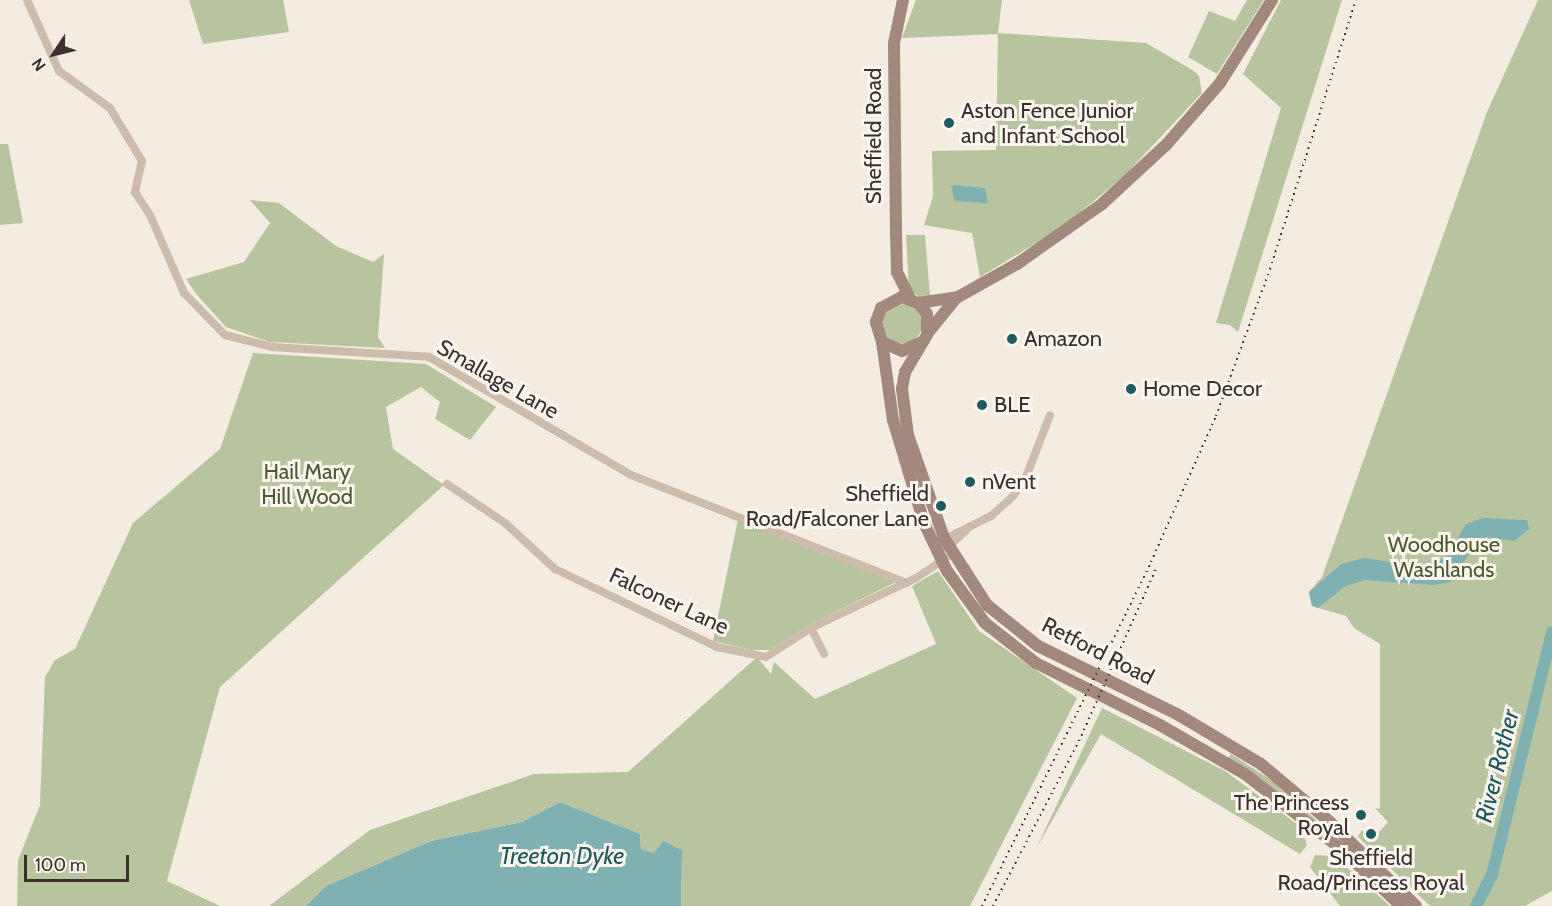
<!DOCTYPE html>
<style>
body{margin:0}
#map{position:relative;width:1552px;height:906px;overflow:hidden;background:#f4ebe1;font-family:Cabin,sans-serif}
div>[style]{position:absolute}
.green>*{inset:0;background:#b8c4a0}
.round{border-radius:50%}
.water>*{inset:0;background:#7fb0b2}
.river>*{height:12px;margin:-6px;padding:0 6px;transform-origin:6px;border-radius:6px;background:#7fb0b2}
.street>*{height:8px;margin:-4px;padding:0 4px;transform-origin:4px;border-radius:4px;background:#cdbbac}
.secondary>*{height:12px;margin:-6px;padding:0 6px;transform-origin:6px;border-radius:6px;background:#a18a7d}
.rail>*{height:2px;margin-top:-1px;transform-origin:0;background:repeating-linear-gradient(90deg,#3b302b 0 1.5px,transparent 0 6px)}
.dots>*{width:16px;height:16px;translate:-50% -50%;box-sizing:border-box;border:3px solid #fbf5ee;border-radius:50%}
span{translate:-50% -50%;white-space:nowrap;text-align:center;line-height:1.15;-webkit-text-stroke:6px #fbf5ee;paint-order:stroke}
.poi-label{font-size:22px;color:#3b302b}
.left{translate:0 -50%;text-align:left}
.right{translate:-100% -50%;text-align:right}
.street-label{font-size:22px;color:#3b302b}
.park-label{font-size:22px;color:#4a5a2e}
.water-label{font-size:24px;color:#1f5a5e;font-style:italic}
.north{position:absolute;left:24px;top:24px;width:60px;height:60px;-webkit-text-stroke:4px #fbf5ee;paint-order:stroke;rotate:235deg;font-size:16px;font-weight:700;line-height:24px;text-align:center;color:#3b302b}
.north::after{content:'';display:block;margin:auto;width:21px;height:27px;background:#3b302b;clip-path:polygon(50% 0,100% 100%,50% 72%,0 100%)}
.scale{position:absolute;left:24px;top:855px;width:105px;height:27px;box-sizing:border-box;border:3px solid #3b302b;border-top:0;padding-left:8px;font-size:18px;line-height:21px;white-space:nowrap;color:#3b302b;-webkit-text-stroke:4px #fbf5ee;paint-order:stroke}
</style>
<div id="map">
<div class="green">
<div style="clip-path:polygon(189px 0,283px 0,289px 32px,203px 44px)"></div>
<div style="clip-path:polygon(916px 0,1002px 0,998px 33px,1146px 43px,1194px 71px,1199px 76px,1202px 93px,1126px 174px,1064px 226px,980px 277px,972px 233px,924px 225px,933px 196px,932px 151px,996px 150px,998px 34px,902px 38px)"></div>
<div style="clip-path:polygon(1247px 0,1264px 0,1217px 74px,1188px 57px,1209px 11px,1235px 21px)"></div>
<div style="clip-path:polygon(1281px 0,1342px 0,1238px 332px,1230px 325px,1216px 323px,1281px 108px,1243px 74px)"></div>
<div style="clip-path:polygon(1538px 0,1552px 0,1552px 891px,1525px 906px,1430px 906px,1358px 837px,1362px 830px,1373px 839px,1388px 822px,1375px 808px,1380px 809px,1380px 644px,1354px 628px,1346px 616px,1312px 606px,1309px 592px,1322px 577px,1487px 112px)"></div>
<div style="clip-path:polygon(0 144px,8px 144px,23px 223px,0 225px)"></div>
<div style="clip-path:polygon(250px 200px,279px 203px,336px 246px,373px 262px,384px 254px,378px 337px,385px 348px,270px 342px,226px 327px,197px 295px,186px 279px,244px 262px,270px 223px)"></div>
<div style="clip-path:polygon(906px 235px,925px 235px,930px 296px,918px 297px,909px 288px)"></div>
<div class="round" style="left:882px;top:304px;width:40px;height:40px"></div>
<div style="clip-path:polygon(253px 353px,426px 364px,496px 407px,470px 440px,435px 419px,440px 402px,421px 387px,386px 407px,393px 449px,444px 485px,220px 687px,167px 881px,220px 906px,17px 906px,18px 860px,40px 805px,45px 677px,55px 660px,75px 649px,133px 523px,220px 449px)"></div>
<div style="clip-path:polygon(738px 519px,894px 581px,894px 583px,809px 625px,770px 650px,751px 650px,713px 641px)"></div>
<div style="clip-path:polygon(938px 571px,979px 631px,1077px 698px,970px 906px,681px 906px,682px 850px,654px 853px,641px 849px,640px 834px,560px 802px,522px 822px,431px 841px,326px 886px,306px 906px,269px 906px,370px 830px,534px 774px,628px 772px,757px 657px,771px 674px,774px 662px,815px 699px,936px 644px,912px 586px)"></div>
<div style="clip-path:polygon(1102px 708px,1225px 771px,1301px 827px,1307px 845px,1300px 854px,1101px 734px,1036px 849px)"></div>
<div style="clip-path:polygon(1231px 754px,1274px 782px,1323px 826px,1228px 758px)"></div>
<div style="clip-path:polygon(1315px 855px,1334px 856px,1390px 906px,1340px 906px,1310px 867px)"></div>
</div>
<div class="water">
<div style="clip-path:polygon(955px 185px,985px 188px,988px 203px,955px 201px,951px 186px)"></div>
<div style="clip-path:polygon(1483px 518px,1527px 520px,1529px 529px,1514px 541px,1486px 537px,1478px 541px,1450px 582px,1434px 585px,1364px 580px,1344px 587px,1318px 608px,1312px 606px,1309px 592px,1341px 564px,1364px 558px,1431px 568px,1448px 555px,1466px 524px)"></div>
<div style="clip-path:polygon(560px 802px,640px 834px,641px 849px,654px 853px,663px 841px,682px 850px,681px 906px,306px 906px,326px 886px,431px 841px,522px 822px)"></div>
</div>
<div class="river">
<div style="left:1476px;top:906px;width:35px;rotate:-63deg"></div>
<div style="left:1492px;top:875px;width:250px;rotate:-76.1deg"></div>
</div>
<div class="street">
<div style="left:27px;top:0;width:78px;rotate:65.7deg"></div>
<div style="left:59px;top:71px;width:63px;rotate:36deg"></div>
<div style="left:110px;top:108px;width:62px;rotate:58.9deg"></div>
<div style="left:142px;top:161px;width:32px;rotate:103deg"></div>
<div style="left:135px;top:192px;width:27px;rotate:57deg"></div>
<div style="left:150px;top:215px;width:85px;rotate:66.4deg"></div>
<div style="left:184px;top:293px;width:59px;rotate:45.7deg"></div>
<div style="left:225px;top:335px;width:49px;rotate:14.3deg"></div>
<div style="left:272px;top:347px;width:157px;rotate:3.6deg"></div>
<div style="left:429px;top:357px;width:234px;rotate:30.3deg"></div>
<div style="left:631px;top:475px;width:296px;rotate:21.4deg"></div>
<div style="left:447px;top:484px;width:70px;rotate:33.9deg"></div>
<div style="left:505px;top:523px;width:68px;rotate:42.6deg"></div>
<div style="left:555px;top:569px;width:180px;rotate:25.7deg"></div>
<div style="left:717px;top:647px;width:50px;rotate:11.5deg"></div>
<div style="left:766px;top:657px;width:54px;rotate:-32.8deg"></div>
<div style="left:811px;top:628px;width:116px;rotate:-25.5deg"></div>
<div style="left:916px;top:578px;width:43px;rotate:-33.7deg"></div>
<div style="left:941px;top:541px;width:56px;rotate:-26.6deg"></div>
<div style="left:991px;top:516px;width:30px;rotate:-42deg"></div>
<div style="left:1013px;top:496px;width:23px;rotate:-56deg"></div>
<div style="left:1026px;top:477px;width:66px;rotate:-68.8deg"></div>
<div style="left:936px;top:549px;width:12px;rotate:-9deg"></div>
<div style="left:948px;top:547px;width:25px;rotate:-43deg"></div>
<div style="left:811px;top:628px;width:29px;rotate:63deg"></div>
</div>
<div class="secondary">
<div style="left:903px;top:0;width:44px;rotate:101.8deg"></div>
<div style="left:894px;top:43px;width:189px;rotate:89.4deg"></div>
<div style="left:896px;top:232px;width:40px;rotate:88.6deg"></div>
<div style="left:897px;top:272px;width:30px;rotate:64deg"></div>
<div style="left:918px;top:303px;width:40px;rotate:-8.5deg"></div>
<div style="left:958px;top:297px;width:68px;rotate:-29.2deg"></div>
<div style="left:1017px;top:264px;width:104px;rotate:-35.2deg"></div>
<div style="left:1102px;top:204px;width:87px;rotate:-42.7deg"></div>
<div style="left:1166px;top:145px;width:82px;rotate:-48.9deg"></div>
<div style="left:1220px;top:83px;width:98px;rotate:-57.9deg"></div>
<div style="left:927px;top:334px;width:46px;rotate:-51.1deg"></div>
<div style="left:882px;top:342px;width:79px;rotate:82deg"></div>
<div style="left:893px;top:420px;width:108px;rotate:73.2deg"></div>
<div style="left:924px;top:523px;width:53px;rotate:64.4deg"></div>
<div style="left:947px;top:571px;width:64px;rotate:53.8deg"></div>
<div style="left:985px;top:623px;width:65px;rotate:38.1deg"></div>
<div style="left:1036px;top:663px;width:139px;rotate:26.6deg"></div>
<div style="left:1160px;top:725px;width:98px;rotate:30deg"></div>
<div style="left:1245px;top:774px;width:120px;rotate:37.9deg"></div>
<div style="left:1340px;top:848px;width:84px;rotate:43.6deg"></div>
<div style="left:922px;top:342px;width:22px;rotate:156deg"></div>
<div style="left:902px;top:351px;width:22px;rotate:-156deg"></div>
<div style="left:882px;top:342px;width:21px;rotate:-107deg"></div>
<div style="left:876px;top:322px;width:15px;rotate:-70deg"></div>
<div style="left:881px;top:308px;width:24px;rotate:-28deg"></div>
<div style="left:902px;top:297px;width:17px;rotate:21deg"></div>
<div style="left:918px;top:303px;width:14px;rotate:51deg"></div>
<div style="left:927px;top:314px;width:21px;rotate:90deg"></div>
<div style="left:927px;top:335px;width:43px;rotate:120.7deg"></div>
<div style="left:905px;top:372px;width:17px;rotate:100deg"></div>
<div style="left:902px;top:389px;width:46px;rotate:82.6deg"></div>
<div style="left:908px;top:435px;width:109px;rotate:70.7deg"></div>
<div style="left:944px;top:538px;width:80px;rotate:57.3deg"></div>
<div style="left:987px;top:605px;width:65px;rotate:38.8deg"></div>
<div style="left:1038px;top:646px;width:155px;rotate:26.1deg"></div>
<div style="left:1177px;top:714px;width:98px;rotate:30.8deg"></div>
<div style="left:1261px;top:764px;width:90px;rotate:40deg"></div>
<div style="left:1330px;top:822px;width:120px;rotate:44.3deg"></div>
</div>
<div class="rail">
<div style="left:982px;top:906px;width:383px;rotate:-63.8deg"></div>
<div style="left:1151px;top:562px;width:160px;rotate:-66deg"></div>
<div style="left:1216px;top:416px;width:157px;rotate:-69.8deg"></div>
<div style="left:1270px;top:269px;width:282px;rotate:-72.3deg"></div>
<div style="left:993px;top:906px;width:186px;rotate:-62.5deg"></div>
<div style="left:1079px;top:741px;width:191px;rotate:-65.9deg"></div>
</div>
<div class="dots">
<div style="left:949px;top:123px;background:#1f5a5e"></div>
<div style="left:1012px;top:339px;background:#1f5a5e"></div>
<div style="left:1131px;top:389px;background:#1f5a5e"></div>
<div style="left:982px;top:405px;background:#1f5a5e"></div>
<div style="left:970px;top:482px;background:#1f5a5e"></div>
<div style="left:941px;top:506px;background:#1f5a5e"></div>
<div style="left:1361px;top:815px;background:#1f5a5e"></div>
<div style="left:1371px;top:834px;background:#1f5a5e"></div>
</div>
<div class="poi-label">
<span class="left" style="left:961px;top:123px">Aston Fence Junior<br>and Infant School</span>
<span class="left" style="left:1024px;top:339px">Amazon</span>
<span class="left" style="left:1143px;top:389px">Home Decor</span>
<span class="left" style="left:994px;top:405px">BLE</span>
<span class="left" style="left:982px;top:482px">nVent</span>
<span class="right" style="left:929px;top:506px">Sheffield<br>Road/Falconer Lane</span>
<span class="right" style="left:1349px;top:815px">The Princess<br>Royal</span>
<span style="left:1371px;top:870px">Sheffield<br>Road/Princess Royal</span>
</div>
<div class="street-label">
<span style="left:874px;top:136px;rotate:-90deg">Sheffield Road</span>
<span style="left:498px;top:379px;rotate:30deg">Smallage Lane</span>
<span style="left:669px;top:601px;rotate:25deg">Falconer Lane</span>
<span style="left:1098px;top:651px;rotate:27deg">Retford Road</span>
</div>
<div class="park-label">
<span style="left:307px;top:484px">Hail Mary<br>Hill Wood</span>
<span style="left:1444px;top:557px">Woodhouse<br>Washlands</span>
</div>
<div class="water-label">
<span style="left:1497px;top:766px;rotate:-76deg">River Rother</span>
<span style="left:562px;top:856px">Treeton Dyke</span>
</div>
<div class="north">N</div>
<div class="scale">100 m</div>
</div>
